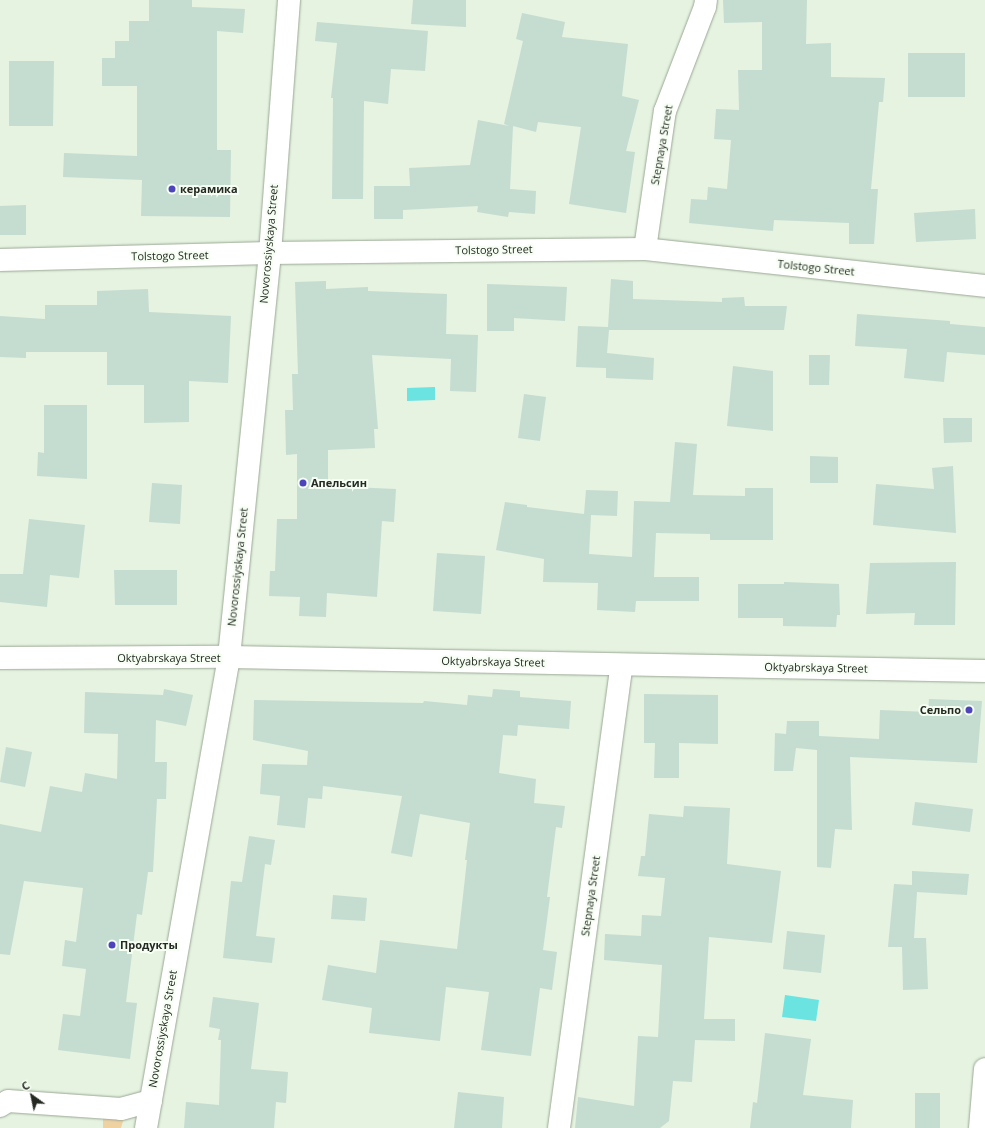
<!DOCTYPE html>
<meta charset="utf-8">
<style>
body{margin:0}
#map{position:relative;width:985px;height:1128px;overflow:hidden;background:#e5f3e0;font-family:"Open Sans",sans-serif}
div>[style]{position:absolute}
.green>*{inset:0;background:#efd2a2}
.water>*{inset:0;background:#6be3e1}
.building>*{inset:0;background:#c5dcd1}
.roads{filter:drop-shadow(0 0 1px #9ba796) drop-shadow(0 0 1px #9ba796)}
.minor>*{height:22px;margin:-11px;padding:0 11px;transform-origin:11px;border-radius:11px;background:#fff}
.dots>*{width:11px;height:11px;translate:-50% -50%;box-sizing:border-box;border:2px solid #f6fef3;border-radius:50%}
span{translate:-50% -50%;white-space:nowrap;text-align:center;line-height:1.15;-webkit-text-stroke:4px #f6fef3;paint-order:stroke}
.street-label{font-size:11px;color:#242922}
.poi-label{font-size:11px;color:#242922;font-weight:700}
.left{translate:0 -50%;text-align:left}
.right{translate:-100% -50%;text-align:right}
.north{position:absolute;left:12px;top:1076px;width:40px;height:40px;-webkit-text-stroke:3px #f6fef3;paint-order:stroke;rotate:327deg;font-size:11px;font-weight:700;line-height:16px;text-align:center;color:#242922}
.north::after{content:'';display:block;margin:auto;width:14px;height:18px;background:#242922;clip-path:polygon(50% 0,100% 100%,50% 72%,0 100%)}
</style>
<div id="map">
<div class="green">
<div style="clip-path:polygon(127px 1108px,121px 1128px,103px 1128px,103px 1115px)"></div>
</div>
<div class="water">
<div style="clip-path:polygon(435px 387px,435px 400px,407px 401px,407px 388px)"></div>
<div style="clip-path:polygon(785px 995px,819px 1000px,816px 1021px,782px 1017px)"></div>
</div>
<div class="building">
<div style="clip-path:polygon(149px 0,192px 0,192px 7px,245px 9px,243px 33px,217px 31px,217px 150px,231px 150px,230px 217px,141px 216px,142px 180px,63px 177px,64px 153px,137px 156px,137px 86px,102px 86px,102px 58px,115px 58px,115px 41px,129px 41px,129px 21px,149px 21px)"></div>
<div style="clip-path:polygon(413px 0,466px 0,466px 27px,411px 24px)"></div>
<div style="clip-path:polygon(723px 0,807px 0,806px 44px,831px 43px,831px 77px,885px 78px,883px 102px,879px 102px,871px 189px,878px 189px,874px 244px,849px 244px,849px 223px,774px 220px,773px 231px,689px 223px,691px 199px,707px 200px,708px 187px,727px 189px,731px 140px,714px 139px,716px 109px,739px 110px,738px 70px,762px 70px,762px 22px,724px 23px)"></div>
<div style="clip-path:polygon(522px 13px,565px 22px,562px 37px,628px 44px,622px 96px,639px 100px,626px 151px,635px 152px,626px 213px,569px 204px,581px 127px,538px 122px,536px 132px,513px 126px,510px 189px,536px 191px,535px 214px,509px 212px,508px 217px,477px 212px,478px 206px,403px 210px,403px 219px,374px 219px,374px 186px,410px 186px,409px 168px,470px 165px,478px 120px,509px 126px,504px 124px,523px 41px,516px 39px)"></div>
<div style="clip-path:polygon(317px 22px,428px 31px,425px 71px,391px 69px,388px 104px,364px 101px,363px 199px,332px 199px,333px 98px,331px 98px,337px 43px,315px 41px)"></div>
<div style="clip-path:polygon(908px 53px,965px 53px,965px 97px,908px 97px)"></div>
<div style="clip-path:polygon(9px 61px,54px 61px,53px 126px,9px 126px)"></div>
<div style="clip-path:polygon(26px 205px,26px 235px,0 235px,0 206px)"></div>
<div style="clip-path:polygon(975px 209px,976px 239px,916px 242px,914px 213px)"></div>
<div style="clip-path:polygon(611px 279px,633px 281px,633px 299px,722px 302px,722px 298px,744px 297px,745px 306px,787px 306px,784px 330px,609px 330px,607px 353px,654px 358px,653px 380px,606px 378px,606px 368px,576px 367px,578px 326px,608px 327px)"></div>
<div style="clip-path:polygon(326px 281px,326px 289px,368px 287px,368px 291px,447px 294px,446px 334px,478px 335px,476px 392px,450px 391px,451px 359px,372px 355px,378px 429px,374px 429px,375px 448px,328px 450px,328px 486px,396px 489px,394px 522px,382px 521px,377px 597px,327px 593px,326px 617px,299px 616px,300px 597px,269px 596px,270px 571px,275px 571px,277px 519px,297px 519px,297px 454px,286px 455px,285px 410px,293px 410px,292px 374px,298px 374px,295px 282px)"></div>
<div style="clip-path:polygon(487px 284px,567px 287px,565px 321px,514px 318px,514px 331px,487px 331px)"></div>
<div style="clip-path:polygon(148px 289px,149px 312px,231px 316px,228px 383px,189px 381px,189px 422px,144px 423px,144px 385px,107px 385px,107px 352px,26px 352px,26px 358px,0 357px,0 316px,45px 319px,45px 305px,97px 305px,97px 291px)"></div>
<div style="clip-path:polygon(857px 314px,950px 321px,950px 324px,985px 327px,985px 355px,947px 352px,944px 382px,904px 378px,907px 349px,855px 346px)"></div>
<div style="clip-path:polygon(809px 355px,830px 355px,829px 385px,809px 385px)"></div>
<div style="clip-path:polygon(733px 366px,773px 371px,773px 431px,727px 426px)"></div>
<div style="clip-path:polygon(524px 394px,546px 397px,540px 441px,518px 438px)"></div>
<div style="clip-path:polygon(44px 405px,87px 405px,87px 479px,37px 476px,38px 452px,44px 453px)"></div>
<div style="clip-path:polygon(943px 418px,972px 418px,972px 442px,944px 443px)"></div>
<div style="clip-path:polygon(675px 442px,697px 444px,693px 495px,745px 496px,745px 488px,773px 488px,773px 540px,710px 540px,710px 534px,656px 533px,654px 577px,699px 577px,699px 601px,636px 601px,635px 612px,597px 610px,598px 583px,543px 582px,544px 559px,496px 550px,505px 502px,527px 505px,527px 507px,584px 514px,586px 490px,618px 491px,617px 516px,591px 515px,589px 554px,632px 557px,634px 501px,670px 502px)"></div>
<div style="clip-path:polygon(810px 456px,838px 457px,838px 483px,810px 483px)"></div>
<div style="clip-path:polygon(953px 466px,956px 533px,873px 525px,876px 484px,934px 489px,932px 468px)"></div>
<div style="clip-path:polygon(152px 483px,182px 485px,180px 524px,149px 522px)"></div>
<div style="clip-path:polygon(29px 519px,85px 525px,79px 578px,50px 575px,47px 607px,0 602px,0 574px,23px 574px)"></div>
<div style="clip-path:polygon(437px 553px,485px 556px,481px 614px,433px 611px)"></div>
<div style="clip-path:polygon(956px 562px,955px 625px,914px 625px,915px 613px,866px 614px,870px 563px)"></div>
<div style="clip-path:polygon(114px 570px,177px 570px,177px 605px,115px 605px)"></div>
<div style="clip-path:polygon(784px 582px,839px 584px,840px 615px,837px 615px,836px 627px,783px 626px,783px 618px,738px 618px,738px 584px,784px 584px)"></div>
<div style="clip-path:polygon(164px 689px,193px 695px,186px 726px,156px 720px,155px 762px,167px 762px,166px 799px,157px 799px,153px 872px,148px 872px,142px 915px,137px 914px,126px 1002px,137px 1003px,130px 1059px,58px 1050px,63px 1014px,80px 1016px,86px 969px,62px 966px,65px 940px,76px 942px,83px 888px,24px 881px,10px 955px,0 954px,0 824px,41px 832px,50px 786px,82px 792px,85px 773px,117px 779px,118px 734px,84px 733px,85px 692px,163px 695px)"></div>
<div style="clip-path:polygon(493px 689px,520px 691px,520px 697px,571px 701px,569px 729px,518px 725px,517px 736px,503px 735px,499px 773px,536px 779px,534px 803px,565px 806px,562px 828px,556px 827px,547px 897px,550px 897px,543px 950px,557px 952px,552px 990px,540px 988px,531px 1056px,481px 1050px,489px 992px,446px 987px,440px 1041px,369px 1033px,372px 1008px,322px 1000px,328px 965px,376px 973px,380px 940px,457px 949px,467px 860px,465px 860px,470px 823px,420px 814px,412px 857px,391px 853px,402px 796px,323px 786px,322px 799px,308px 798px,305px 828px,277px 825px,280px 796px,260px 794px,262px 764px,307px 765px,308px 751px,253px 740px,254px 700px,423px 703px,424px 701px,467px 705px,468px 695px,492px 697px)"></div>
<div style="clip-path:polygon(644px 694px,718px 695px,718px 744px,679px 743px,679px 778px,654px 778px,655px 743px,644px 743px)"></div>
<div style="clip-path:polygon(929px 699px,982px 701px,977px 763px,850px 757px,852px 830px,835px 829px,831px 868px,817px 867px,817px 750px,796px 748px,793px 771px,774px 771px,775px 733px,786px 734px,787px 721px,819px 721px,819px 736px,879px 739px,880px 710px,928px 712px)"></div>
<div style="clip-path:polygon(6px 747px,32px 752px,25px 787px,0 782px)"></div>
<div style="clip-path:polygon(915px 802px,973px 809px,970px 832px,912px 825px)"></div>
<div style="clip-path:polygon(684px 806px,730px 808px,727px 864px,781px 871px,772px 943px,709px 937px,704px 1019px,735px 1019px,735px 1041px,695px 1040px,692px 1082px,673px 1081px,669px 1121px,660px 1128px,575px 1128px,578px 1097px,634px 1106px,638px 1036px,658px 1037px,662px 965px,604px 960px,605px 934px,641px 936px,642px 915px,661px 916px,665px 878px,638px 876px,641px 856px,645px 856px,649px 814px,683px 817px)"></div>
<div style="clip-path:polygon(249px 836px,275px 840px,271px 865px,265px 864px,256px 936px,275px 938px,272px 963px,223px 958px,231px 881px,242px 882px)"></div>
<div style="clip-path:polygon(912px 871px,969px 874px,967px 895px,917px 892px,914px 938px,926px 938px,928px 989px,903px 990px,902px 947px,888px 947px,894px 884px,912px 885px)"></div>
<div style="clip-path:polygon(333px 895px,367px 898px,365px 921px,331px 919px)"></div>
<div style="clip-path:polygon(787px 931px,825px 935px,821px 973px,783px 969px)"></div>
<div style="clip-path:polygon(213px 997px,259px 1003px,251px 1069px,288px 1072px,286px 1103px,276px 1102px,274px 1128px,184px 1128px,186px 1102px,219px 1105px,221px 1040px,218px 1040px,220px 1029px,209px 1027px)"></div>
<div style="clip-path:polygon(765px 1033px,811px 1039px,803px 1095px,853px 1100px,851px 1128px,750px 1128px,753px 1102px,757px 1103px)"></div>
<div style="clip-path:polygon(458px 1092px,504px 1097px,502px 1128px,454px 1128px)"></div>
<div style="clip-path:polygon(915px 1093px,940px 1093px,940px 1128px,915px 1128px)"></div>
</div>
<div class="roads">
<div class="minor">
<div style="left:645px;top:249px;width:139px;rotate:-81.8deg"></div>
<div style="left:665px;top:111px;width:111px;rotate:-69deg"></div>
<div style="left:705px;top:7px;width:7px;rotate:-82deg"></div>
<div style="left:0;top:260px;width:270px;rotate:-1.5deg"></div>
<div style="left:270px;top:253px;width:375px;rotate:-0.6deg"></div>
<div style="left:645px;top:249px;width:342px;rotate:6.2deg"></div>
<div style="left:0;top:658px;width:229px;rotate:-0.3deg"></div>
<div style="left:229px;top:657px;width:756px;rotate:1.06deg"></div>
<div style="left:0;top:1106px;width:9px;rotate:-32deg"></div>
<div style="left:8px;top:1101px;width:113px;rotate:4deg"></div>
<div style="left:121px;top:1109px;width:31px;rotate:-15deg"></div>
<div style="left:146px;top:1128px;width:478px;rotate:-80deg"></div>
<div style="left:229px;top:657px;width:406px;rotate:-84.2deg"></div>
<div style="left:270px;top:253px;width:254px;rotate:-85.7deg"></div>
<div style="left:559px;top:1128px;width:467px;rotate:-82.3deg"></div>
<div style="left:980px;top:1128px;width:59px;rotate:-85.2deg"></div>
</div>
</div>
<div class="dots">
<div style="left:172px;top:189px;background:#4e45bc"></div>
<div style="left:303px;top:483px;background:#4e45bc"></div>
<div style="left:969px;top:710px;background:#4e45bc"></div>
<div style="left:112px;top:945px;background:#4e45bc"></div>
</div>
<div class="street-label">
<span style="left:662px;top:145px;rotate:-80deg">Stepnaya Street</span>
<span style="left:269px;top:244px;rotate:-85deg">Novorossiyskaya Street</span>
<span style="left:494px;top:250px;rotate:-1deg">Tolstogo Street</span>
<span style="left:170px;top:256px;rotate:-1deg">Tolstogo Street</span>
<span style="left:816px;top:268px;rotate:6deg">Tolstogo Street</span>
<span style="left:238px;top:567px;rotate:-84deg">Novorossiyskaya Street</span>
<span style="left:169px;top:658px">Oktyabrskaya Street</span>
<span style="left:493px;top:662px;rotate:1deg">Oktyabrskaya Street</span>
<span style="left:816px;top:668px;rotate:1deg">Oktyabrskaya Street</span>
<span style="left:591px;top:896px;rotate:-82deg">Stepnaya Street</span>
<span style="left:163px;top:1029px;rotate:-80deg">Novorossiyskaya Street</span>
</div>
<div class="poi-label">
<span class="left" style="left:180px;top:189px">керамика</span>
<span class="left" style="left:311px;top:483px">Апельсин</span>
<span class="right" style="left:961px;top:710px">Сельпо</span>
<span class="left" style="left:120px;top:945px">Продукты</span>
</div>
<div class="north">С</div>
</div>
